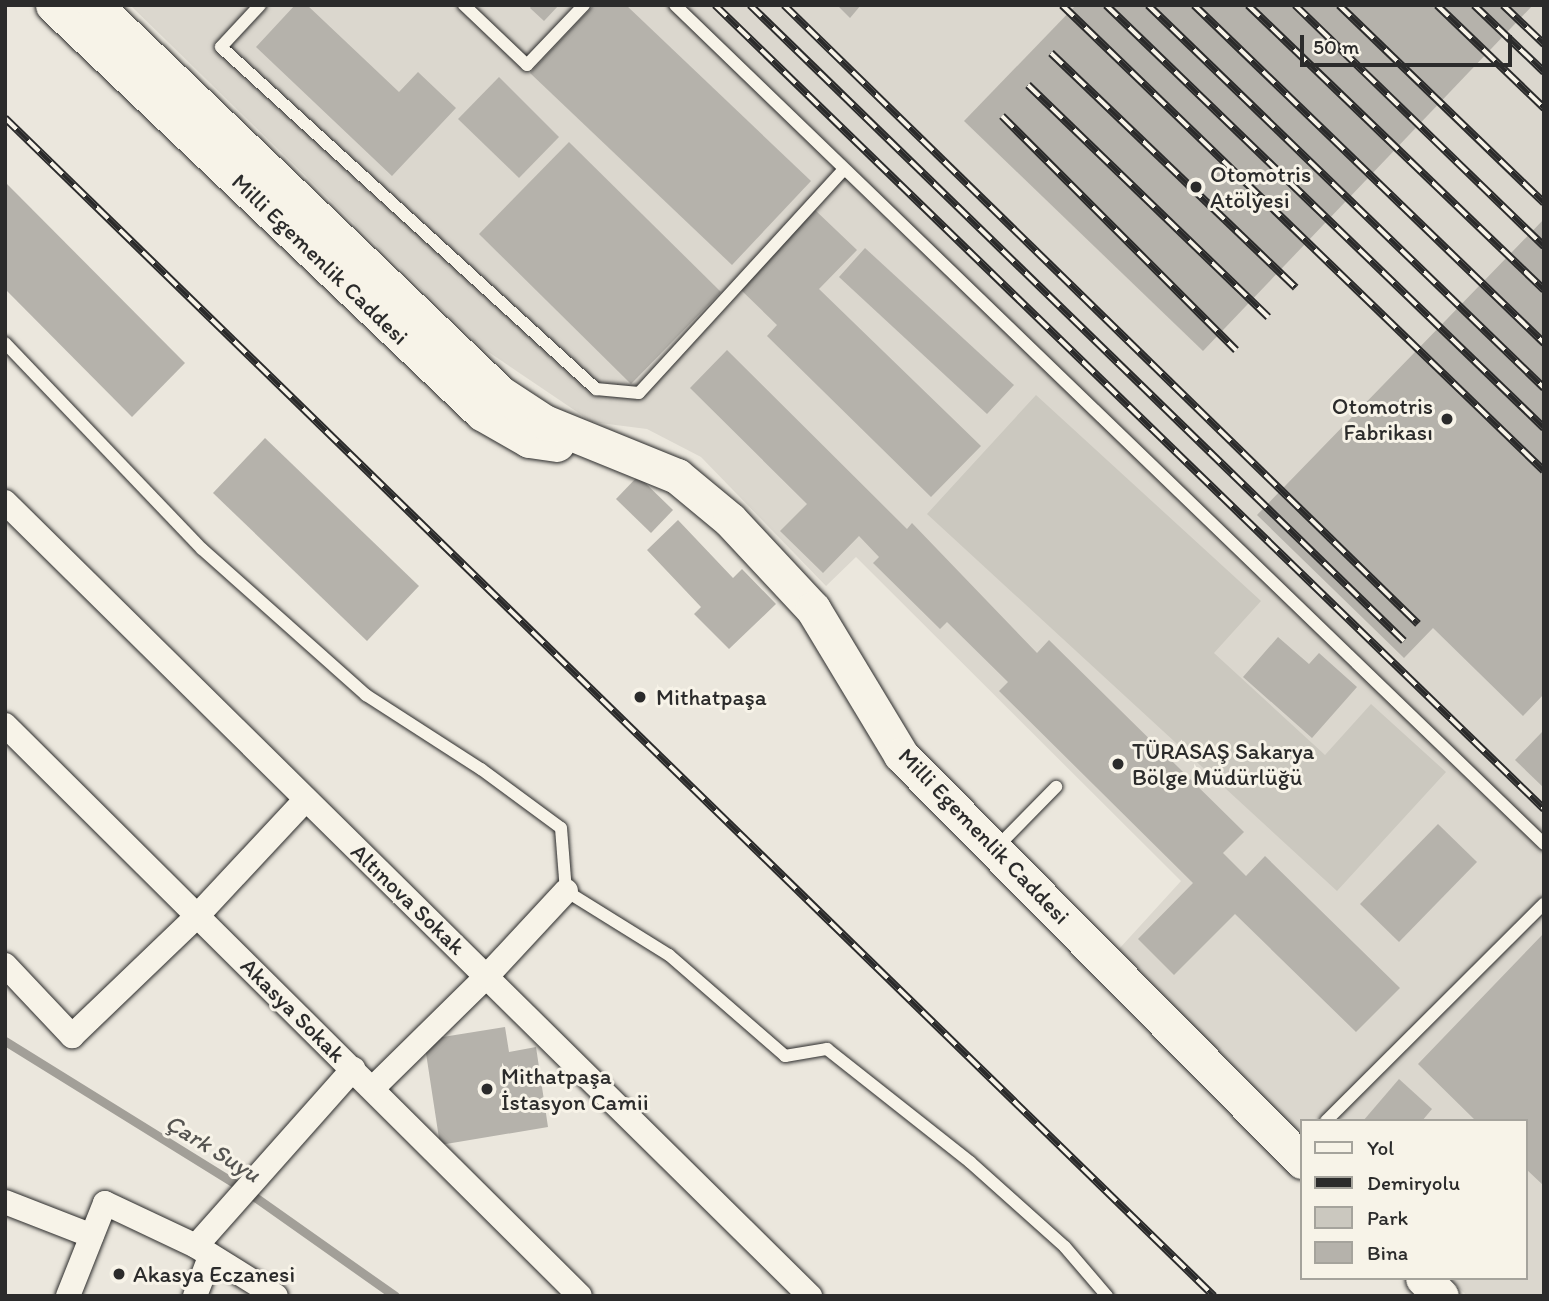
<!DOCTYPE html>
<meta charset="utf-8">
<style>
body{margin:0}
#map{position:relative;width:1549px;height:1301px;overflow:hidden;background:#ebe7dd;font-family:Itim,sans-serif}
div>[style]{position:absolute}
.built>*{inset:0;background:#dbd7ce}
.green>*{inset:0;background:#cbc8bf}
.stream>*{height:9px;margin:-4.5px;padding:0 4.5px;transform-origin:4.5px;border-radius:4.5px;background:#a29f98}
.building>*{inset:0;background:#b5b2ab}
.roads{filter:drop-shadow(0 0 2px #2b2b2b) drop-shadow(0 0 2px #2b2b2b)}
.service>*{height:12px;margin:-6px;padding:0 6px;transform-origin:6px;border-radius:6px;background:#f7f3e8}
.minor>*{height:24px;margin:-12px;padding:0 12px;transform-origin:12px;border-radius:12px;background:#f7f3e8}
.secondary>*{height:35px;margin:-17.5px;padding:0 17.5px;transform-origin:17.5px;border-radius:17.5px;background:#f7f3e8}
.rail>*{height:8px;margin-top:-4px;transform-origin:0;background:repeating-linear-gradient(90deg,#f7f3e8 0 16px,#2b2b2b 0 32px);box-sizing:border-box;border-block:2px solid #2b2b2b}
.dots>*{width:19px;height:19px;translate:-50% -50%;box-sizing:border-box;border:4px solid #f7f3e8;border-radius:50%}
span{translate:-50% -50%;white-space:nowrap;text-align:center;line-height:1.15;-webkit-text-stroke:6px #f7f3e8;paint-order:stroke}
.poi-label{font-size:23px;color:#2b2b2b}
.left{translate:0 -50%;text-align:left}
.right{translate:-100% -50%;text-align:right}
.street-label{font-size:23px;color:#2b2b2b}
.water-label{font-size:24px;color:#555451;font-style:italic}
.frame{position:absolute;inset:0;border:7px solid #2b2b2b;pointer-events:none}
.legend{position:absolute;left:1300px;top:1119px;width:228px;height:161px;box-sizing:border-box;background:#f7f3e8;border:2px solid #a5a39c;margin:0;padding:9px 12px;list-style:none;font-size:21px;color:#2b2b2b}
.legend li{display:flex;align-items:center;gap:14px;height:35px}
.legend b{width:35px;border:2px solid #a5a39c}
.scale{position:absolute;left:1300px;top:35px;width:212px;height:32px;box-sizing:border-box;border:4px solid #2b2b2b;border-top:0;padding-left:9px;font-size:21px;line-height:24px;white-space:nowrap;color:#2b2b2b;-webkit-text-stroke:5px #f7f3e8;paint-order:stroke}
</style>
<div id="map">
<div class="built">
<div style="clip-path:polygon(130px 5px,1544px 5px,1544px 1296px,1467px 1296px,1449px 1278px,1526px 1278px,1526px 1121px,1302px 1121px,1302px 1135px,1119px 949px,1181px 881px,856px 557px,826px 586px,701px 457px,647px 429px,592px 422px,481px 347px)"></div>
</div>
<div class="green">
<div style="clip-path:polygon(1036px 395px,1261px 601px,1214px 653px,1325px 755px,1371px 704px,1446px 772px,1337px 891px,927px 514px)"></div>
</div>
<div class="stream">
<div style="left:5px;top:1041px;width:279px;rotate:31.8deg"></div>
<div style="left:242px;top:1188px;width:187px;rotate:35.2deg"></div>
</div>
<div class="building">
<div style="clip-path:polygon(295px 5px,307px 5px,399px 92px,418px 72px,456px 108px,392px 176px,256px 47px)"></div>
<div style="clip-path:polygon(532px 5px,559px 5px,544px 21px,530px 8px)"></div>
<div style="clip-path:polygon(594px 5px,626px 5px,811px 181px,732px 265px,530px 73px)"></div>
<div style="clip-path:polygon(837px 5px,861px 5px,850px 18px)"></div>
<div style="clip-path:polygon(1076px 5px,1533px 5px,1203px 351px,964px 121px)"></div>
<div style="clip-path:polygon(499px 77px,559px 137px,519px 178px,458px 119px)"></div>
<div style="clip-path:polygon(569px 142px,721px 292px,631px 384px,479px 234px)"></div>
<div style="clip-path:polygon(5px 182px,185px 363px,132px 417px,5px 289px)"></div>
<div style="clip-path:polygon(815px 210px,857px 250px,819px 289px,981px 446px,931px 497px,767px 336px,777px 325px,739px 288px)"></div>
<div style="clip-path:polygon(1544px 219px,1544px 694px,1523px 716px,1433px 628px,1404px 658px,1257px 515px)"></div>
<div style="clip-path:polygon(865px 248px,1014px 385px,987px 414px,839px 277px)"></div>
<div style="clip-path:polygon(727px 350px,907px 529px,912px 523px,1037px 653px,1049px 640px,1244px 832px,1223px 853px,1246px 876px,1265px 856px,1400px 988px,1356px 1032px,1235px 914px,1174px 975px,1138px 939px,1193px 883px,999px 691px,1008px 682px,947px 622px,940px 629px,873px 563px,879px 557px,859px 536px,823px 573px,780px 531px,807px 504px,690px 388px)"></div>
<div style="clip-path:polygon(265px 438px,419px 586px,367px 641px,213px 493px)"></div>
<div style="clip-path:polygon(638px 476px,673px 510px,651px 533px,616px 499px)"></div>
<div style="clip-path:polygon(678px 520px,733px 578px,742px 569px,776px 604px,729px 649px,694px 614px,701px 607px,647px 550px)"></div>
<div style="clip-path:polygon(1278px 637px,1309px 664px,1319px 653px,1357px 687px,1312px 738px,1243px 677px)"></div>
<div style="clip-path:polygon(1542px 732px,1544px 733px,1544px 788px,1515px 760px)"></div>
<div style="clip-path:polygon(1438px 824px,1477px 862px,1399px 942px,1360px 904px)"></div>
<div style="clip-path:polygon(1544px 933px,1544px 1186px,1526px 1169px,1526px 1121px,1476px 1121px,1418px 1064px)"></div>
<div style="clip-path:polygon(505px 1027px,509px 1052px,536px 1047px,548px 1127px,440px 1145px,424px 1040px)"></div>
<div style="clip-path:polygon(1399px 1079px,1432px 1109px,1422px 1121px,1363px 1121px)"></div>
</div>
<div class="roads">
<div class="service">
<div style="left:260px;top:5px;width:57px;rotate:132.9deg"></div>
<div style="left:221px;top:47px;width:508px;rotate:42.36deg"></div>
<div style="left:596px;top:389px;width:43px;rotate:5.3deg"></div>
<div style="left:639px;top:393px;width:302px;rotate:-47.5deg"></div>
<div style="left:464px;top:5px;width:87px;rotate:43.6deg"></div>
<div style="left:527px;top:65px;width:83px;rotate:-46.5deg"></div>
<div style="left:675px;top:5px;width:1208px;rotate:43.99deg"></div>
<div style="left:5px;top:343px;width:285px;rotate:46.3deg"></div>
<div style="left:202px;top:549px;width:220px;rotate:41.7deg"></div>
<div style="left:366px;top:695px;width:137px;rotate:32.8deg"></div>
<div style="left:481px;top:769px;width:99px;rotate:36.4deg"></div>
<div style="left:561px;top:828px;width:63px;rotate:85.5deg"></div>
<div style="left:566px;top:891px;width:121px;rotate:31.9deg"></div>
<div style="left:669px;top:955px;width:154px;rotate:41deg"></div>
<div style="left:785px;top:1056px;width:43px;rotate:-9.5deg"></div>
<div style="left:827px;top:1049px;width:182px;rotate:38.3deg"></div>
<div style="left:970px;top:1162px;width:127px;rotate:41.8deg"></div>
<div style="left:1065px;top:1247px;width:65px;rotate:49.4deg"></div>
<div style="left:996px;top:848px;width:86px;rotate:-45.5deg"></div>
<div style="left:1326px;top:1121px;width:308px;rotate:-44.9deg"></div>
</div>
<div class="minor">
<div style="left:5px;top:502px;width:1131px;rotate:44.61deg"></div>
<div style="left:5px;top:725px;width:810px;rotate:44.8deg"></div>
<div style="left:5px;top:965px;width:98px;rotate:46.7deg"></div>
<div style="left:72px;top:1036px;width:175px;rotate:-43.8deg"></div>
<div style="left:198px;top:915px;width:158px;rotate:-47deg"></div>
<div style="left:373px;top:1088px;width:160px;rotate:-44.5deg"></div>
<div style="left:487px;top:976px;width:116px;rotate:-47.1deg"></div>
<div style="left:5px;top:1202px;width:93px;rotate:21.3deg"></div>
<div style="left:196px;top:1246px;width:237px;rotate:-48.4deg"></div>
<div style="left:68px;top:1296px;width:100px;rotate:-68.3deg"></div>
<div style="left:105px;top:1203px;width:101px;rotate:25.3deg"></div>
<div style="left:196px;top:1246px;width:94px;rotate:32deg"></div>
<div style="left:195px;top:1296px;width:42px;rotate:-69deg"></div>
</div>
<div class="secondary">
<div style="left:53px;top:5px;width:592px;rotate:43.56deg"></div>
<div style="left:482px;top:413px;width:54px;rotate:29.9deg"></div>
<div style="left:529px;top:440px;width:28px;rotate:8deg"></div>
<div style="left:95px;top:5px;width:561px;rotate:43.77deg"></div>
<div style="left:500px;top:393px;width:53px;rotate:33.4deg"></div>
<div style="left:544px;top:422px;width:144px;rotate:22.1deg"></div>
<div style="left:677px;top:476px;width:69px;rotate:39.7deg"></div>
<div style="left:730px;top:520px;width:122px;rotate:47deg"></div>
<div style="left:813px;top:609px;width:170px;rotate:58.9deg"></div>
<div style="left:901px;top:755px;width:571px;rotate:45.35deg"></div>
<div style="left:1423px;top:1278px;width:25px;rotate:45deg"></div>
</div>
</div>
<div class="rail">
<div style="left:715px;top:5px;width:1155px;rotate:44.12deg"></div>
<div style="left:750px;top:5px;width:912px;rotate:44.2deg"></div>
<div style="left:784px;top:5px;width:886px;rotate:44.31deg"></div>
<div style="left:1062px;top:5px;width:670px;rotate:44.03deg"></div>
<div style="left:1106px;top:5px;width:609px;rotate:44deg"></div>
<div style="left:1148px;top:5px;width:551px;rotate:44.04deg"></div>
<div style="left:1194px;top:5px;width:487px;rotate:44deg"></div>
<div style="left:1248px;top:5px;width:411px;rotate:43.9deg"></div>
<div style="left:1295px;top:5px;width:347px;rotate:44.1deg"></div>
<div style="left:1339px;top:5px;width:285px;rotate:44deg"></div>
<div style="left:1437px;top:5px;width:149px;rotate:43.9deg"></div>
<div style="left:1474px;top:5px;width:97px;rotate:43.7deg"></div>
<div style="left:1503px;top:5px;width:57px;rotate:43.6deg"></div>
<div style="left:1051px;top:53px;width:339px;rotate:43.8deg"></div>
<div style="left:1028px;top:85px;width:334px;rotate:44deg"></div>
<div style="left:1002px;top:116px;width:331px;rotate:45deg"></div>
<div style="left:5px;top:118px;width:1688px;rotate:44.26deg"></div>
</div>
<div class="dots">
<div style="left:1196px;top:187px;background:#2b2b2b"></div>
<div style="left:1447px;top:419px;background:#2b2b2b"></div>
<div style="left:640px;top:697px;background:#2b2b2b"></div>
<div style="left:1118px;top:764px;background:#2b2b2b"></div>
<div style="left:487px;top:1089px;background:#2b2b2b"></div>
<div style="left:119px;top:1274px;background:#2b2b2b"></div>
</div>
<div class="poi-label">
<span class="left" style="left:1210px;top:187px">Otomotris<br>Atölyesi</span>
<span class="right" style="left:1433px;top:419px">Otomotris<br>Fabrikası</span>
<span class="left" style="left:656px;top:697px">Mithatpaşa</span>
<span class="left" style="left:1132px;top:764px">TÜRASAŞ Sakarya<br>Bölge Müdürlüğü</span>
<span class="left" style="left:501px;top:1089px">Mithatpaşa<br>İstasyon Camii</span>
<span class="left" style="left:133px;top:1274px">Akasya Eczanesi</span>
</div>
<div class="street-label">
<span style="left:320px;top:259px;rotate:44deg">Milli Egemenlik Caddesi</span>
<span style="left:984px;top:836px;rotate:46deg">Milli Egemenlik Caddesi</span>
<span style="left:408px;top:899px;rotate:44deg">Altınova Sokak</span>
<span style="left:293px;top:1010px;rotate:45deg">Akasya Sokak</span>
</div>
<div class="water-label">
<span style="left:213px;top:1148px;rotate:32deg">Çark Suyu</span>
</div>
<div class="frame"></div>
<ul class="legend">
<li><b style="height:9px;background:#f7f3e8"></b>Yol</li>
<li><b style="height:9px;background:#2b2b2b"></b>Demiryolu</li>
<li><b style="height:19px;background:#cbc8bf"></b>Park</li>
<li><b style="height:19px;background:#b5b2ab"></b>Bina</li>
</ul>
<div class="scale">50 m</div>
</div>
